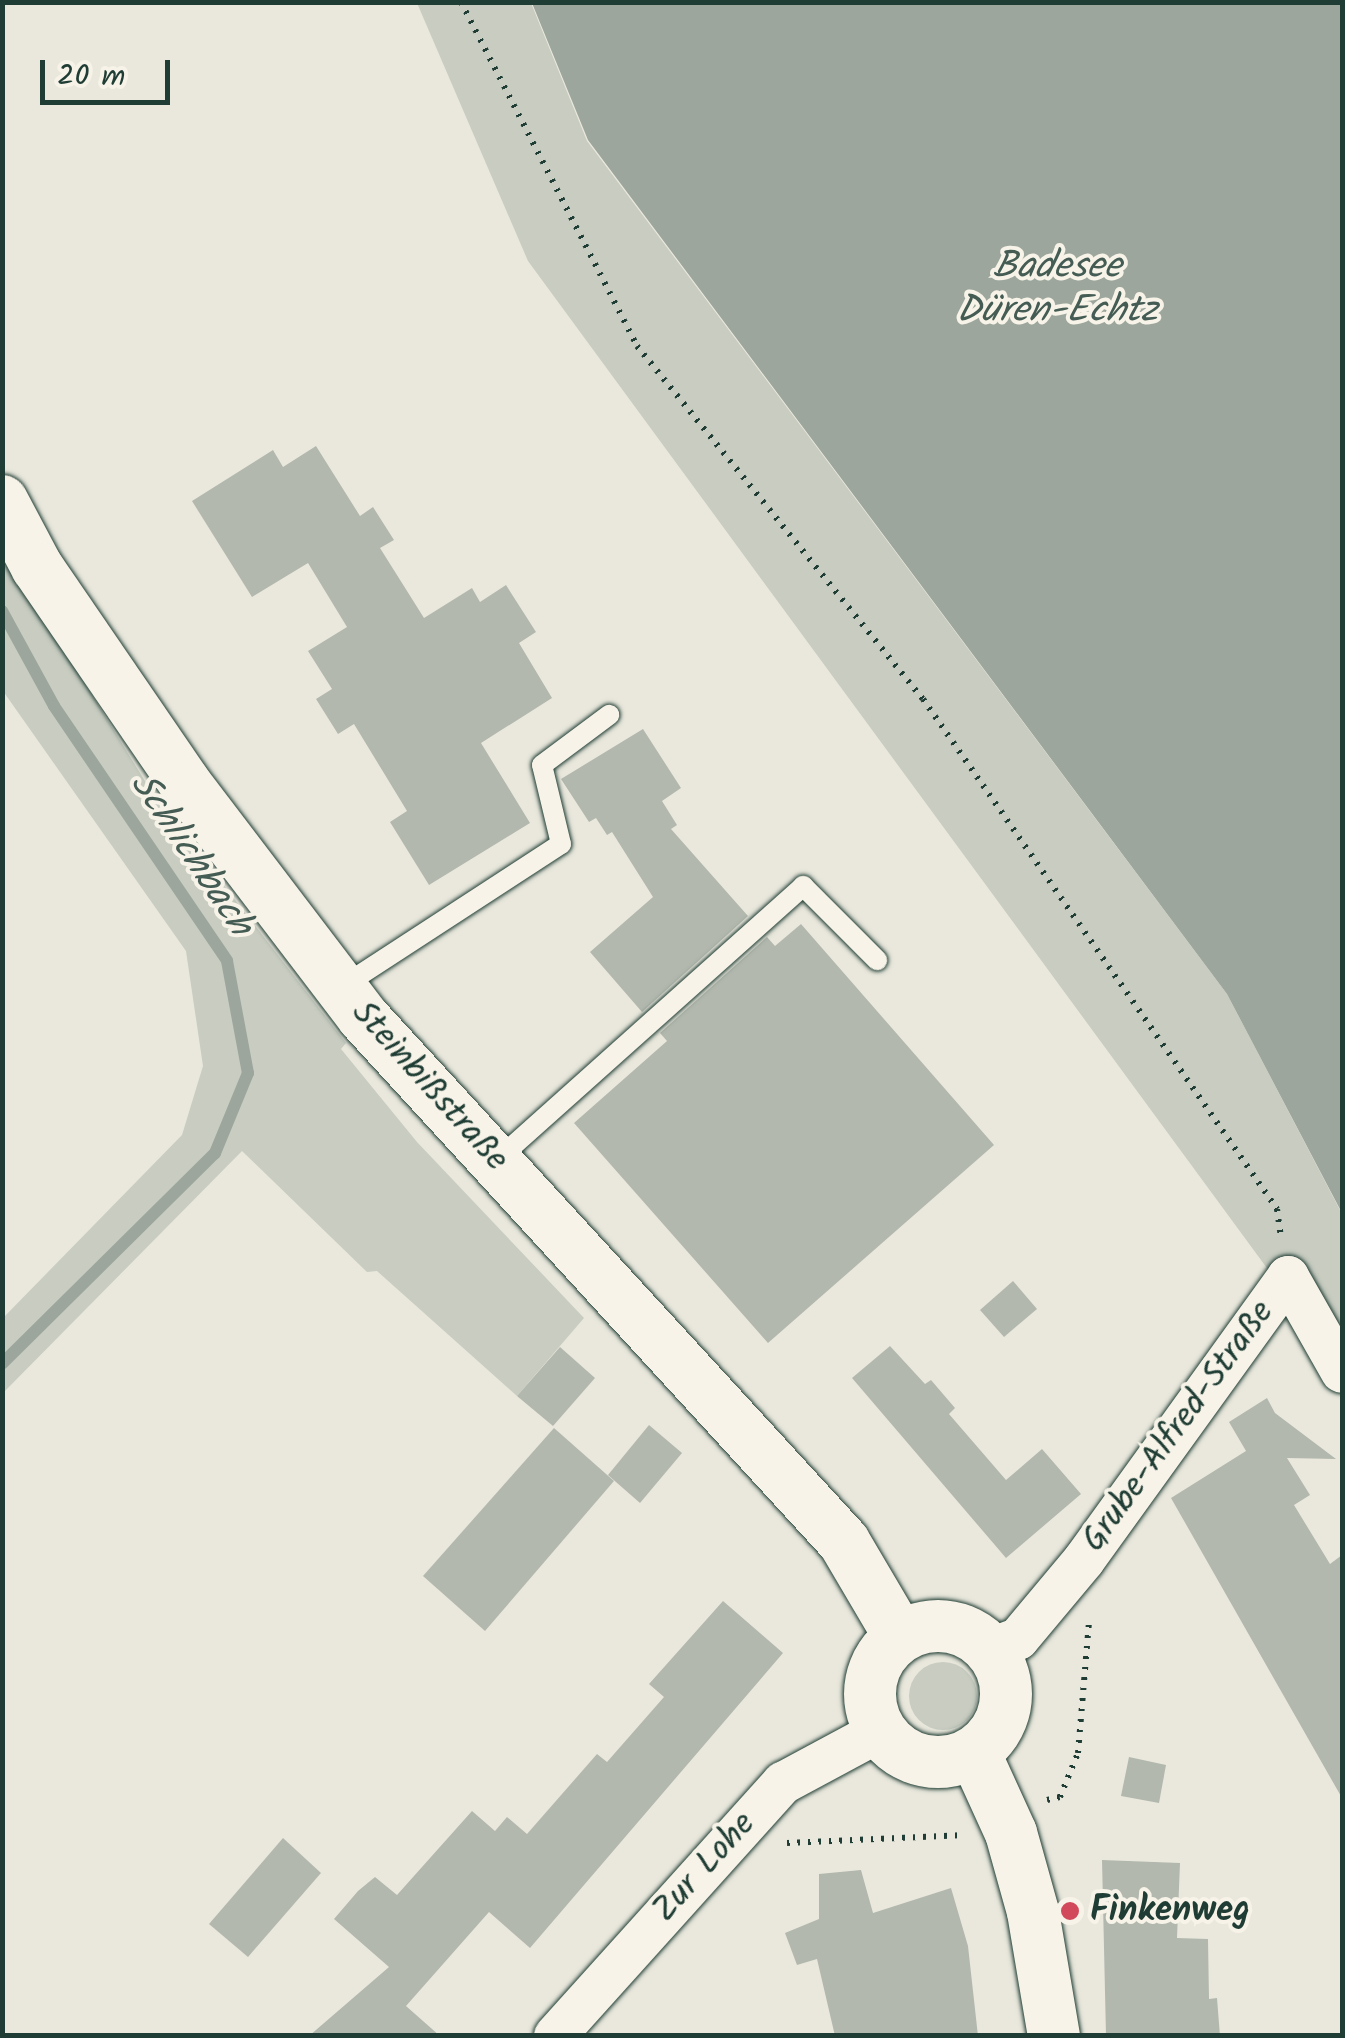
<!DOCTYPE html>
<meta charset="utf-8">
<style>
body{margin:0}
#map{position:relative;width:1345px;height:2038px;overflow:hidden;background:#eae8dd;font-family:Kalam,sans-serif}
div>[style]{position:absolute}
.green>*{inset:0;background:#c8ccc1}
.round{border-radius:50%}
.water>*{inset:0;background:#9ca69c}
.stream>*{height:12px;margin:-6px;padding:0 6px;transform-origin:6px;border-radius:6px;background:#9ca69c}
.building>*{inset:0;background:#b2b8ae}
.path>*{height:6px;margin-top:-3px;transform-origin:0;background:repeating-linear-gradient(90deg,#1f3d34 0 2.5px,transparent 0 10.5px)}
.roads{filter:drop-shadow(0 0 2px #1f3d34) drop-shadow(0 0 2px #1f3d34)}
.service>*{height:20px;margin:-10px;padding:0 10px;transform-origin:10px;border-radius:10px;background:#f7f3e8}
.minor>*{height:42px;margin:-21px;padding:0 21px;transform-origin:21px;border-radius:21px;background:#f7f3e8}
.tertiary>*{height:52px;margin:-26px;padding:0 26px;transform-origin:26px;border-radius:26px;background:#f7f3e8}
.tertiary>.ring{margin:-26px;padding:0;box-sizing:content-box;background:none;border:52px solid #f7f3e8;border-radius:50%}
.dots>*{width:28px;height:28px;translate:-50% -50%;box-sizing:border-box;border:5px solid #f7f3e8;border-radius:50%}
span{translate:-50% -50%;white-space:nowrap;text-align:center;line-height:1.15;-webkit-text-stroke:8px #f7f3e8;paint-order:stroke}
.street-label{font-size:35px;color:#1f3d34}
.poi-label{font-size:35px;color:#1f3d34;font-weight:700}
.left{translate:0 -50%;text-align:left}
.water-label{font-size:38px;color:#445c53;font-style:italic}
.frame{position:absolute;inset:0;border:5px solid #1f3d34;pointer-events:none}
.scale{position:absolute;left:40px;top:60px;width:130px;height:45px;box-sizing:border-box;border:5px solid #1f3d34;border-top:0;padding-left:12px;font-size:30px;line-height:35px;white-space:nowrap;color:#1f3d34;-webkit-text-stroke:8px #f7f3e8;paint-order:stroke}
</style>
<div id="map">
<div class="green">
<div style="clip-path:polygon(417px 3px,531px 3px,587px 141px,1227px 994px,1342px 1214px,1342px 1341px,1272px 1275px,528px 261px)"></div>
<div style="clip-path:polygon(2px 549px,153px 794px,346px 1043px,341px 1049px,417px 1142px,584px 1318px,517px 1396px,377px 1271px,367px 1272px,242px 1151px,3px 1393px,3px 1318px,182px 1135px,203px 1066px,186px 951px,3px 691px)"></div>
<div class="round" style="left:909px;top:1662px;width:68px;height:68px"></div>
</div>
<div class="water">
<div style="clip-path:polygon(532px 3px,1342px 3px,1342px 1213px,1227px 994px,588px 140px)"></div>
</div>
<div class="stream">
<div style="left:2px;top:611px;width:108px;rotate:61.3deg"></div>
<div style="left:54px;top:706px;width:308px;rotate:55.8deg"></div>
<div style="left:227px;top:961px;width:114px;rotate:79.4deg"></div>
<div style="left:248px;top:1073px;width:87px;rotate:112.4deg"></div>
<div style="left:215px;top:1153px;width:300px;rotate:135.3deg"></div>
</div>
<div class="building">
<div style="clip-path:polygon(316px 446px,360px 516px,373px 507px,394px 540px,380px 548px,424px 618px,472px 588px,480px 602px,506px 585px,536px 632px,519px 643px,552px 698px,481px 743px,530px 823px,429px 885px,390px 822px,407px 811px,354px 724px,338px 734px,316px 699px,332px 689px,308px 651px,347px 627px,308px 563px,252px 597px,192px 501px,273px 450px,283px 467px)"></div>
<div style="clip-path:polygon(643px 729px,681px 788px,662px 801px,677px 825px,671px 829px,748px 916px,642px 1012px,590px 952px,653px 897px,612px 832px,607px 835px,596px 818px,589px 822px,561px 779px)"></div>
<div style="clip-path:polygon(801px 924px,994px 1145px,768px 1343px,574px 1123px,667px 1041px,660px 1033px,767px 937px,775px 946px)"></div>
<div style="clip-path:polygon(1013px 1281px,1037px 1309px,1004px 1337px,980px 1310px)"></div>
<div style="clip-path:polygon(890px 1346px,925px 1384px,931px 1380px,955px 1408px,949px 1414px,1006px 1480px,1042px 1449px,1081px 1494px,1006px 1558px,852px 1378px)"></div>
<div style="clip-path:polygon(560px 1347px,595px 1378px,553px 1426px,517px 1396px)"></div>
<div style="clip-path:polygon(1267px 1398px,1275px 1413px,1336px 1459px,1287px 1458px,1310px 1495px,1294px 1505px,1330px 1564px,1342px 1555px,1342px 1798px,1171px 1498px,1246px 1451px,1229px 1422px)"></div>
<div style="clip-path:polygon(649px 1425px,682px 1453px,640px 1503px,608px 1475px)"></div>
<div style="clip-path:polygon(554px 1428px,614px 1481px,485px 1631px,423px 1576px)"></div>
<div style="clip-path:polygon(723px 1601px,783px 1653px,530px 1948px,489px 1912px,406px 2006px,440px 2036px,309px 2036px,389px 1967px,334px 1919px,358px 1891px,375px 1877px,397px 1895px,472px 1811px,495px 1831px,507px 1817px,527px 1834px,597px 1754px,607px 1762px,664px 1697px,649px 1684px)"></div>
<div style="clip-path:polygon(1129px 1757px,1166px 1765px,1159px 1803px,1121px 1796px)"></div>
<div style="clip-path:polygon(283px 1838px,321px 1873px,248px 1957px,209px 1924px)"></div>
<div style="clip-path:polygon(1102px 1860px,1180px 1863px,1177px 1938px,1208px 1939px,1209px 1999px,1217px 1998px,1220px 2036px,1106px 2036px)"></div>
<div style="clip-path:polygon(861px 1870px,873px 1913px,951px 1888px,968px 1946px,978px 2036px,835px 2036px,817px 1959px,797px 1965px,785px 1933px,819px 1919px,819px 1874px)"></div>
</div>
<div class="path">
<div style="left:461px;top:2px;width:386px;rotate:62.9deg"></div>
<div style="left:637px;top:346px;width:454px;rotate:51deg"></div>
<div style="left:923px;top:699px;width:621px;rotate:55.23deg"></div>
<div style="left:1277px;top:1209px;width:27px;rotate:82deg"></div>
<div style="left:1047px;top:1800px;width:13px;rotate:-13deg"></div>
<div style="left:1060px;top:1797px;width:48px;rotate:-67.8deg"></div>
<div style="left:1078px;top:1753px;width:131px;rotate:-85.2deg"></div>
<div style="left:787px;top:1843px;width:173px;rotate:-2.6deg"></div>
</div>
<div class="roads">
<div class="service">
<div style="left:343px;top:986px;width:260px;rotate:-33.1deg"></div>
<div style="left:561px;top:844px;width:81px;rotate:-103.5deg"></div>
<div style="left:542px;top:765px;width:84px;rotate:-36.7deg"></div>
<div style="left:497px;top:1160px;width:411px;rotate:-41.8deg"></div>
<div style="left:803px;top:886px;width:105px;rotate:45deg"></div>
</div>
<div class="minor">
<div style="left:990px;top:1649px;width:30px;rotate:-20deg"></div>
<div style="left:1018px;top:1639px;width:103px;rotate:-50.1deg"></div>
<div style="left:1084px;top:1560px;width:349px;rotate:-54.2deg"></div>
<div style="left:1288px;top:1277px;width:109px;rotate:60.4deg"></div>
<div style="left:555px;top:2036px;width:341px;rotate:-48deg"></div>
<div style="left:783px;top:1783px;width:110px;rotate:-28.2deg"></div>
</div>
<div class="tertiary">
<div style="left:2px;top:501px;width:75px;rotate:62.1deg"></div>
<div style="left:37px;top:567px;width:260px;rotate:55.6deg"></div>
<div style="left:184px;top:782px;width:295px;rotate:52.7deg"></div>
<div style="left:363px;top:1017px;width:712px;rotate:47.5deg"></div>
<div style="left:844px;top:1542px;width:110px;rotate:59.5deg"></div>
<div class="ring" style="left:870px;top:1626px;width:84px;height:84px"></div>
<div style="left:975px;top:1754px;width:87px;rotate:65.5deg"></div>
<div style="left:1011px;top:1833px;width:82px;rotate:74.4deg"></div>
<div style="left:1033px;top:1912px;width:126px;rotate:80.4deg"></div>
</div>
</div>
<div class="dots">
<div style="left:1070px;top:1911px;background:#d1495b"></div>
</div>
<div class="street-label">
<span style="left:429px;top:1087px;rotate:48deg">Steinbißstraße</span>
<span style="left:1179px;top:1427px;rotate:-54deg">Grube-Alfred-Straße</span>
<span style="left:705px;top:1868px;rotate:-48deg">Zur Lohe</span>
</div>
<div class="poi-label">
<span class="left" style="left:1090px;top:1911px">Finkenweg</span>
</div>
<div class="water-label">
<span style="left:1057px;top:290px">Badesee<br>Düren-Echtz</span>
<span style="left:190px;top:855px;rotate:56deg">Schlichbach</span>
</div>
<div class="frame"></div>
<div class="scale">20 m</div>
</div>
